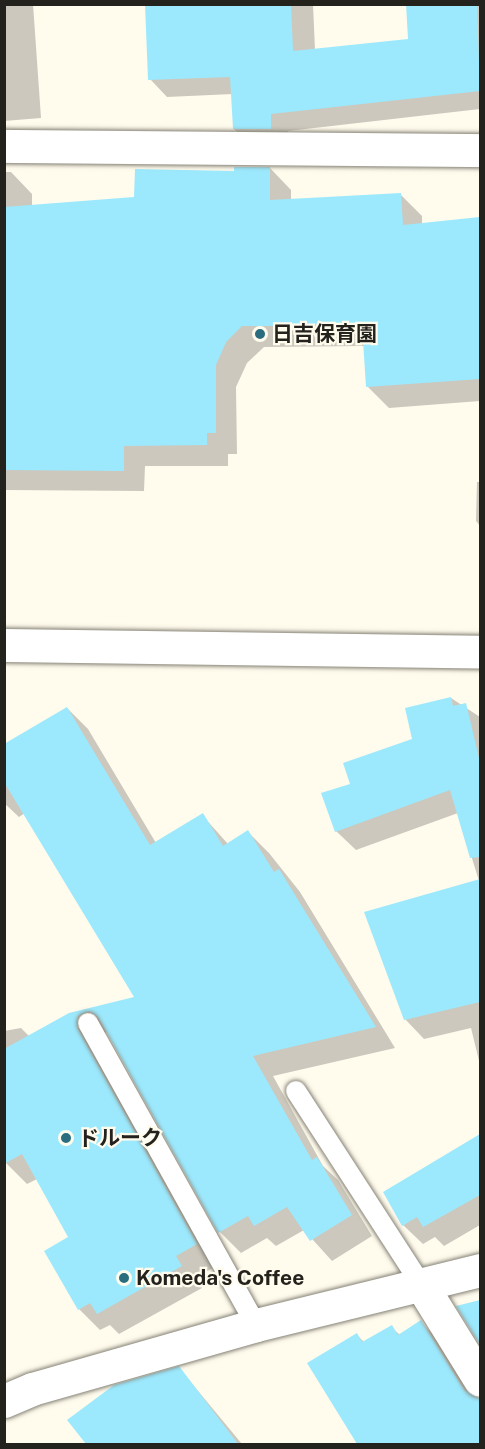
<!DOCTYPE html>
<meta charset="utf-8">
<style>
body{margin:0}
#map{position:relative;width:485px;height:1449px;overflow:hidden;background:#fffbed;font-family:"Public Sans","Noto Sans JP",sans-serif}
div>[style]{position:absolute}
.shadow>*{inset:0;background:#0003}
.building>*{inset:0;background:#9ce9fe}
.roads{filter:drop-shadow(0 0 2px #858276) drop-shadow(0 0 2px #858276)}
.lane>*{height:20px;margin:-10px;padding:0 10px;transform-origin:10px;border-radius:10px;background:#fff}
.street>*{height:33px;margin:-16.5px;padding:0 16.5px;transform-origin:16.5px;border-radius:16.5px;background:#fff}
.secondary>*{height:33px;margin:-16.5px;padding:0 16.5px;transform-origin:16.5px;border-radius:16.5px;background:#fff}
.dots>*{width:16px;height:16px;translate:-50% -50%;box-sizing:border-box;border:3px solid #fffbed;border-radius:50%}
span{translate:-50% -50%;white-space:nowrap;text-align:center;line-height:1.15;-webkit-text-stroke:4.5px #fffbed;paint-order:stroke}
.poi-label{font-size:21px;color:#24221d;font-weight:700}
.left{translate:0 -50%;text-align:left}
.frame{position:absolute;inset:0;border:6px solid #24221d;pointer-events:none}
</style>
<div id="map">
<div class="shadow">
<div style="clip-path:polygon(4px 4px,33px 4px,41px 118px,4px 121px)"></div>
<div style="clip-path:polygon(179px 4px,313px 4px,315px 50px,410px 40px,407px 4px,480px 4px,480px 109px,288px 131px,287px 146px,251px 146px,234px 129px,233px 94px,167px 97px,150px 79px)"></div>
<div style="clip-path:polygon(270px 168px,291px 190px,291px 200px,400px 194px,422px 216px,422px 225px,480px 219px,480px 401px,389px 408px,368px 387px,365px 346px,264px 347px,247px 363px,236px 387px,237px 454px,228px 454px,228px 466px,145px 466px,144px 491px,4px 490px,4px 172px,11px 172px,32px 194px,32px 207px,136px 198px,236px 173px)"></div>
<div style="clip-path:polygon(477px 482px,480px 482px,480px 526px,476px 521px)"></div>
<div style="clip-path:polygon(451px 698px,480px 717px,480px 1065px,471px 1028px,424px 1039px,405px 1019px,479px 881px,458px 813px,356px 850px,336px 831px,352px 785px,414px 740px)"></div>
<div style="clip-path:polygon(67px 708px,88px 729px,156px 843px,202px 815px,228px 844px,248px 832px,269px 853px,300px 892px,395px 1048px,273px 1076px,323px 1166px,338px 1180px,372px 1236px,332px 1261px,304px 1230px,276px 1246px,267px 1238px,241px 1253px,220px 1232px,108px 1032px,103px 1033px,217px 1266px,196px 1277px,202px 1288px,119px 1334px,110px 1325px,100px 1330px,79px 1309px,70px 1238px,37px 1179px,27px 1184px,4px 1161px,4px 1031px,21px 1028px,30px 1037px,71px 1013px,136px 998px,25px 813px,19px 817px,4px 803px,4px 746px)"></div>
<div style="clip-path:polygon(480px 1135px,480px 1225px,444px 1246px,435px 1237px,423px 1244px,403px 1225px,385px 1192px)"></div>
<div style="clip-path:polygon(480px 1302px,480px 1342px,459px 1307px)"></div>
<div style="clip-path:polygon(421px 1322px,435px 1337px,473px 1398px,480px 1398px,480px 1444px,356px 1444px,357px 1335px,365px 1343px,391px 1327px,400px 1335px)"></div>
<div style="clip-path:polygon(179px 1368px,242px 1444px,87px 1444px,69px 1421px)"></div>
</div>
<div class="building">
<div style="clip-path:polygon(145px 4px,291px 4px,293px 51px,408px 39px,406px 4px,477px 4px,480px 91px,271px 114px,271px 129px,233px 129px,230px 77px,148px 80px)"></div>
<div style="clip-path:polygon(234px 167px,270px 167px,270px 200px,401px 193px,403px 225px,480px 217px,480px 379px,366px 387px,362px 325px,242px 326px,226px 342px,216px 365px,216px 433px,207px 433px,207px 445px,124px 446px,124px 471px,4px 470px,4px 207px,134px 197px,135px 169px,234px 171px)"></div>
<div style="clip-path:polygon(451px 697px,453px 706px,466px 703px,480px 762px,480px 857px,470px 858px,450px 790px,335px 832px,321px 793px,350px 784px,343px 763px,412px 739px,405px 708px)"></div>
<div style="clip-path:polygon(67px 707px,150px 845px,203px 813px,223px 846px,248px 830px,274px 872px,279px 869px,376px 1027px,253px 1056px,312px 1160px,317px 1157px,352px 1215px,310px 1241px,287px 1207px,254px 1226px,248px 1216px,218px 1233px,98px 1017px,89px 1011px,78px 1016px,78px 1029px,197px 1244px,176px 1256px,182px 1266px,97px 1314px,90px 1303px,78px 1310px,44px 1251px,68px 1237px,22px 1154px,4px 1164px,4px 1049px,69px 1013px,134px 997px,4px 782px,4px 744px)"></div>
<div style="clip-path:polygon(480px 879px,480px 1002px,404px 1020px,364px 912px)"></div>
<div style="clip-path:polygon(480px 1134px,480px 1195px,423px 1227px,417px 1217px,402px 1226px,383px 1192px)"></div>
<div style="clip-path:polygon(480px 1300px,480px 1345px,456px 1306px)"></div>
<div style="clip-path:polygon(421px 1320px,464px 1390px,480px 1399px,480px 1444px,357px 1444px,307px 1363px,357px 1333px,362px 1342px,392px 1325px,398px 1335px)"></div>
<div style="clip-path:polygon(179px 1366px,238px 1444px,86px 1444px,67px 1420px,114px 1385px)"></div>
</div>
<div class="roads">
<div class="lane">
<div style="left:88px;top:1023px;width:346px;rotate:60.9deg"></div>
<div style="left:296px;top:1091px;width:232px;rotate:57.1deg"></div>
</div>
<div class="street">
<div style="left:4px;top:146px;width:476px;rotate:0.5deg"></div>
<div style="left:422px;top:1286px;width:110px;rotate:58.3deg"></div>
<div style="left:4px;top:1401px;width:30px;rotate:-23deg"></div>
<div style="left:32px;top:1389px;width:233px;rotate:-15.9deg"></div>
<div style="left:256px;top:1325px;width:231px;rotate:-13.8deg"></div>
</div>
<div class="secondary">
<div style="left:4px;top:645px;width:476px;rotate:0.8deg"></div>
</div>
</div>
<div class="dots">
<div style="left:260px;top:334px;background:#296d7e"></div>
<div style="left:66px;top:1138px;background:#296d7e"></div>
<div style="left:124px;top:1278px;background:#296d7e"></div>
</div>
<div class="poi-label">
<span class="left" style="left:272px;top:334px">日吉保育園</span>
<span class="left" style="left:78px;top:1138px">ドルーク</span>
<span class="left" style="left:136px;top:1278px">Komeda's Coffee</span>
</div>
<div class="frame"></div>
</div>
